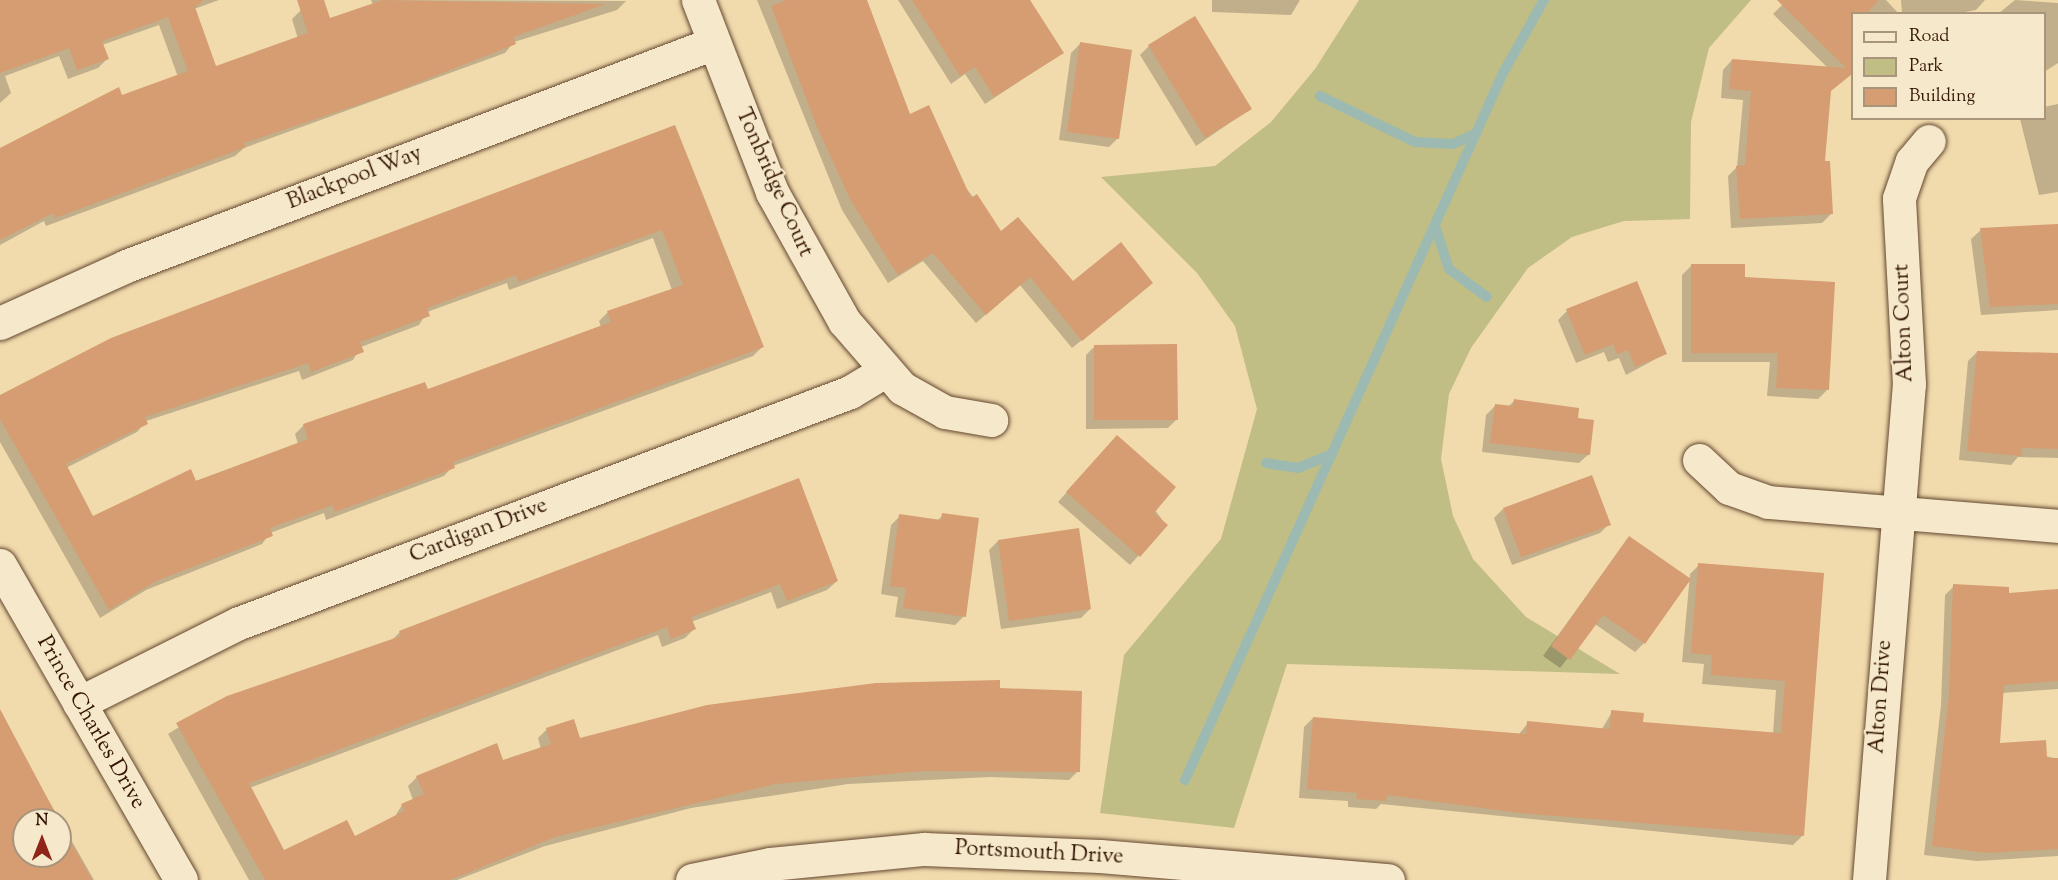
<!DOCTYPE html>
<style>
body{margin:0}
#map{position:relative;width:2058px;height:880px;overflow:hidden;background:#f1dbad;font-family:"Sorts Mill Goudy",serif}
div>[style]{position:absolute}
.green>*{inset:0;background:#c1be85}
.shadow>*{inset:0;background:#0003}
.stream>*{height:10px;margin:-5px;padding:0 5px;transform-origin:5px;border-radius:5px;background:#9cbab1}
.building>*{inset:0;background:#d59d71}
.roads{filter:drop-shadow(0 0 2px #644730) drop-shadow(0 0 2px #644730)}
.minor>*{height:33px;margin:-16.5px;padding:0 16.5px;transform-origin:16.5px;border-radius:16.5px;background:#f6e8ca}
span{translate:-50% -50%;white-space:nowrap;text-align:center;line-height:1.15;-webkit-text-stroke:4.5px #f6e8ca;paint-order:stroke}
.street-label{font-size:22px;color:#351606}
.legend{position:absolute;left:1851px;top:12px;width:195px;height:108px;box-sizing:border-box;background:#f6e8ca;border:2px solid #a9947c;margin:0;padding:8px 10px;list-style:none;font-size:18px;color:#351606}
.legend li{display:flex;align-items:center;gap:12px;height:30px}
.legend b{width:30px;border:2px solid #a9947c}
.north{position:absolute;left:12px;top:808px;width:60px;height:60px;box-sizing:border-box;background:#f6e8ca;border:2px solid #a9947c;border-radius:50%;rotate:0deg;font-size:16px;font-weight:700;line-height:24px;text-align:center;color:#351606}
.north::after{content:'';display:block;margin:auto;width:21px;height:27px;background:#8f2418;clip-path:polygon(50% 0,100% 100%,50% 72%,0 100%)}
</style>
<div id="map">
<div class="green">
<div style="clip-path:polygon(1359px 0,1751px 0,1709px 48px,1691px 122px,1690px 219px,1624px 221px,1572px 237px,1528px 268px,1471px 348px,1449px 394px,1441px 459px,1453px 516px,1473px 559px,1526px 617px,1620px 674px,1287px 664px,1234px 828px,1100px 813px,1124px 655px,1221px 539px,1257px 409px,1235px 326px,1197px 273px,1101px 177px,1215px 166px,1271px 122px,1315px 69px)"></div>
</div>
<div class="shadow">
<div style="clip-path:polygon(0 0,219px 0,194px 9px,216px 68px,298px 39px,292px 19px,301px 10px,329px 20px,373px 5px,371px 0,626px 1px,617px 10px,514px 42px,505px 53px,244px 148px,235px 156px,46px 226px,44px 221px,0 245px,0 150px,178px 77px,159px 25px,102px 45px,107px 59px,98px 68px,68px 79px,59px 56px,5px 76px,11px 93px,0 103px)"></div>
<div style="clip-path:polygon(757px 0,866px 0,910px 116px,1001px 233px,1073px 283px,1142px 292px,1072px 348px,1020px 285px,976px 323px,923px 261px,888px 283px,842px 210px)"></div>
<div style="clip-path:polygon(898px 0,1028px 0,1062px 53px,985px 104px,965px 74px,951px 84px)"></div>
<div style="clip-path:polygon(1212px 0,1300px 0,1291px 15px,1212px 12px)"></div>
<div style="clip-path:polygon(1787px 0,1886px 0,1899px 14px,1852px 14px,1852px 66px,1829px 90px,1823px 163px,1831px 214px,1822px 223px,1731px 228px,1728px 176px,1737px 167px,1743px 100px,1721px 98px,1723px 70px,1732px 60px,1828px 68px,1773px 14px)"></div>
<div style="clip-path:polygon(1901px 0,1985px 0,1976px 10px,1954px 14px,1902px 14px)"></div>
<div style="clip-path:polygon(2015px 0,2058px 3px,2058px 63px,2044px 72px,2044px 14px,1998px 14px)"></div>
<div style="clip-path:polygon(1080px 44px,1118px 138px,1109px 147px,1059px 140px,1071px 53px)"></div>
<div style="clip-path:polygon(1149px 46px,1250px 109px,1196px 146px,1140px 55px)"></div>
<div style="clip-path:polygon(2058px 104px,2058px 192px,2039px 195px,2020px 119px,2044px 118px,2044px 107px)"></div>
<div style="clip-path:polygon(evenodd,674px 127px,762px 347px,753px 356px,453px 466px,444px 476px,326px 520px,324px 513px,270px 533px,262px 544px,146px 590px,100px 618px,0 442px,0 397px,674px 127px,653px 238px,672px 290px,608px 312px,599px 321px,601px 327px,427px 390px,304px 425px,295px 434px,298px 444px,93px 518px,66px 468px,137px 432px,146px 421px,299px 371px,302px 380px,353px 360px,361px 347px,419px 325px,427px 312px,507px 283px,509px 290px,653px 238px)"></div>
<div style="clip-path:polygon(2058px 226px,2058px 310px,1981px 315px,1971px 239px,1981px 230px)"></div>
<div style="clip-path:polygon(1691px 266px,1743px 279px,1827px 390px,1818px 399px,1767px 396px,1770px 362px,1682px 362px,1682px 275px)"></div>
<div style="clip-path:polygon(1567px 311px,1665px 354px,1626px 375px,1619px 358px,1608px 362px,1604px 352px,1576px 363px,1558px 320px)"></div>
<div style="clip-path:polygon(1095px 346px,1177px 419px,1168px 428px,1086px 429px,1086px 355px)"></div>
<div style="clip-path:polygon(1977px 352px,2058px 354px,2058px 458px,2018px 457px,2011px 465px,1959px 460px,1968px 361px)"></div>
<div style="clip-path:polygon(1514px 401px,1576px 419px,1589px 454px,1579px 463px,1482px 452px,1486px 415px,1495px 406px,1508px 407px)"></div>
<div style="clip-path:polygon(1108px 446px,1166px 525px,1130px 565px,1058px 502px)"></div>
<div style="clip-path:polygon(798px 480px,837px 581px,827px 590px,777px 609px,771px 592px,691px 622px,694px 629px,685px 638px,662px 647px,658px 635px,249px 788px,284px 852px,354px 838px,394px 818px,402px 805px,413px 800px,408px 786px,417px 777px,502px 762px,541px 749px,538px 738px,547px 729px,579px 739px,999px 689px,1078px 771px,1069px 780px,990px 777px,848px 784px,691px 808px,545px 846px,457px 880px,249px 880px,168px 734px,227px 697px,391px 641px,400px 632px)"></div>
<div style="clip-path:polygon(1503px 509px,1609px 524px,1600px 533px,1512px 565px,1494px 518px)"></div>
<div style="clip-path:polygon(943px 515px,964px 616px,955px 625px,895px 617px,898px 597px,881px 594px,891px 525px,900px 516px,937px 521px)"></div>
<div style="clip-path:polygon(1629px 537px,1644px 643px,1635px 652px,1595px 624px,1560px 668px,1543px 656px)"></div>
<div style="clip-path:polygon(998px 541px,1090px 609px,1081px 618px,1001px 629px,989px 550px)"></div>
<div style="clip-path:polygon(1699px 565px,1823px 574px,1802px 836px,1793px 845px,1381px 804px,1376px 809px,1348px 807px,1348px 801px,1299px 798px,1304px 727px,1313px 718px,1519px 734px,1528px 723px,1602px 729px,1612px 712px,1641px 724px,1773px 734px,1776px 690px,1702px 684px,1704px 664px,1682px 662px,1690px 574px)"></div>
<div style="clip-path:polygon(1954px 586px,2007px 594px,2058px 591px,2058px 689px,2002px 693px,1999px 745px,2058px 759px,2058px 856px,1977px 861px,1924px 855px,1941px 705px,1945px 595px)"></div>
<div style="clip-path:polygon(evenodd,0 715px,94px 880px,0 880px,0 715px,24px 820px,60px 820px,60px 856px,24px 856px,24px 820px)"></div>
</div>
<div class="stream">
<div style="left:1320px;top:96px;width:106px;rotate:25.8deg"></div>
<div style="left:1415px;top:142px;width:38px;rotate:3deg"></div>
<div style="left:1453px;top:144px;width:26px;rotate:-25deg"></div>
<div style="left:1435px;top:226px;width:45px;rotate:72deg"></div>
<div style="left:1449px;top:269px;width:47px;rotate:36.4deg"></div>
<div style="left:1266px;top:463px;width:32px;rotate:9deg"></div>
<div style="left:1298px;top:468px;width:37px;rotate:-22deg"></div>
<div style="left:1185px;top:780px;width:775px;rotate:-65.78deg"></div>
<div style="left:1503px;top:73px;width:84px;rotate:-60.7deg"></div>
</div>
<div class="building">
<div style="clip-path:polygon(0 0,204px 0,195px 7px,216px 66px,308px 33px,297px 0,324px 0,330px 18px,383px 0,606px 4px,513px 37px,516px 44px,387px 95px,244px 143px,246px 147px,55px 218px,53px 213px,0 240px,0 148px,119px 87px,122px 95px,188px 71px,168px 17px,102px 41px,109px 59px,77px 70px,69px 48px,0 73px)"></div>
<div style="clip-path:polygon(787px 0,867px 0,910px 114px,929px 105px,971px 198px,977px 194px,1001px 231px,1018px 217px,1073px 281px,1121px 242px,1153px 283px,1082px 341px,1030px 277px,986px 315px,933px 253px,898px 275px,851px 201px,817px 127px,771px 6px)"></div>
<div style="clip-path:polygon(912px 0,1030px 0,1064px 53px,994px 97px,975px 67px,960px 76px)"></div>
<div style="clip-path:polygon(1777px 0,1879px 0,1866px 14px,1852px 14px,1852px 74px,1831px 91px,1825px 161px,1830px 161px,1833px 214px,1740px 219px,1736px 166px,1745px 165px,1751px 91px,1729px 89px,1732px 59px,1846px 68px)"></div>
<div style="clip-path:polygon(1195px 16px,1252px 109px,1205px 138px,1148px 45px)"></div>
<div style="clip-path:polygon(1080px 42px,1132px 50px,1119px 139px,1067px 132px)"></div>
<div style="clip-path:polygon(evenodd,675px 125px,764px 347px,453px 462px,455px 468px,335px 512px,333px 505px,270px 528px,273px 536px,156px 581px,109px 610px,0 419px,0 395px,111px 338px,675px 125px,662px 230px,683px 285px,607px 311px,611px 322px,428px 389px,425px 382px,303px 424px,308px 439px,196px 481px,191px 469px,93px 516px,66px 464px,148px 424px,145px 417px,308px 363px,311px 372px,364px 352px,360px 342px,430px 316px,427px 308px,516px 275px,519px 282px,662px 230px)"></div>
<div style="clip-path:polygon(2058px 224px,2058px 304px,1990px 307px,1980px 228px)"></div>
<div style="clip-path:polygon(1691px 264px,1745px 264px,1745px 277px,1835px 282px,1829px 390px,1776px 388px,1778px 353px,1691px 353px)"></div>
<div style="clip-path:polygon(1637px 281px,1667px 354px,1635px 367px,1628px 350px,1617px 354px,1613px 344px,1585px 355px,1566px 309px)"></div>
<div style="clip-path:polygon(1177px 344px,1178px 420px,1094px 420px,1094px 345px)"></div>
<div style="clip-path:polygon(1977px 351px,2058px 353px,2058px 449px,2022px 448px,2021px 456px,1967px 451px)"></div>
<div style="clip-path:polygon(1514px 399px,1579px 408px,1578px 418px,1594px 420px,1590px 455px,1490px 443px,1495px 404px,1513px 406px)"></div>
<div style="clip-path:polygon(1117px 435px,1176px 487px,1154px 513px,1168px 525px,1140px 557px,1066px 492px)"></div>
<div style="clip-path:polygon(1592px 475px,1611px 525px,1521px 557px,1503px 508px)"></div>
<div style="clip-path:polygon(799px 478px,838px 581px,787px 601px,780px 584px,691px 617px,696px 629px,671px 639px,667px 627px,249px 783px,284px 850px,347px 820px,355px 836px,404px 811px,401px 804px,424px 794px,416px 776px,497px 743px,503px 760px,551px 744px,546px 728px,574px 719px,580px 738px,707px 705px,876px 683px,1000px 680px,1000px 688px,1082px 691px,1080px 772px,923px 771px,775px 784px,555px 837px,450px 880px,265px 880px,176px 723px,227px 696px,401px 636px,399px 631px)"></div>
<div style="clip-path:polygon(942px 513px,979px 518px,966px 617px,903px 608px,906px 588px,890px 586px,899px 514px,941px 520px)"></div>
<div style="clip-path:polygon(1079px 528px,1091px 609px,1009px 621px,998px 540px)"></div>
<div style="clip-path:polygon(1629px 536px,1691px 579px,1645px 644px,1603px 615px,1570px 660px,1551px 646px)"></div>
<div style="clip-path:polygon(1698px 563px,1824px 573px,1804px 836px,1519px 813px,1387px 795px,1386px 801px,1356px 799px,1357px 793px,1307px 789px,1313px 717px,1526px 734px,1527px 721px,1610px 729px,1611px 710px,1644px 713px,1643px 722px,1781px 733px,1785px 681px,1711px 675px,1712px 655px,1691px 653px)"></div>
<div style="clip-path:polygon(1953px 584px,2009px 587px,2009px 593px,2058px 589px,2058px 681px,2004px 685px,2000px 743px,2046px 740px,2047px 758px,2058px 758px,2058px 849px,1986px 853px,1932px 846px,1949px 695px)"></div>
<div style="clip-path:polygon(0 709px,59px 820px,24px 820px,24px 856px,60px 856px,60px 822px,92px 880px,0 880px)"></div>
</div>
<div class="roads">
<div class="minor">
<div style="left:698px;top:0;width:206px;rotate:68.9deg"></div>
<div style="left:772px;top:192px;width:148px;rotate:60.8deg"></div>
<div style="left:844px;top:321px;width:89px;rotate:49.1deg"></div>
<div style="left:902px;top:388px;width:49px;rotate:29.2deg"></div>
<div style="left:945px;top:412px;width:47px;rotate:9.9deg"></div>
<div style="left:0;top:323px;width:138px;rotate:-24.3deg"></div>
<div style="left:126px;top:266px;width:629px;rotate:-20.77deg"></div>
<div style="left:1699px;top:460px;width:41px;rotate:43deg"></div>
<div style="left:1729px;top:488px;width:41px;rotate:19.7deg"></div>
<div style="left:1768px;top:502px;width:291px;rotate:4.7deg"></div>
<div style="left:0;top:565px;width:363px;rotate:60.1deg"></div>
<div style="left:79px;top:703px;width:179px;rotate:-26.6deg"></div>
<div style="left:239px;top:623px;width:653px;rotate:-20.71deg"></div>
<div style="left:850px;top:392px;width:39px;rotate:-31deg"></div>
<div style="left:692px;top:880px;width:80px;rotate:-11.6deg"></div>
<div style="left:770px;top:864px;width:155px;rotate:-5.6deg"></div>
<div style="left:924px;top:849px;width:176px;rotate:2.3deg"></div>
<div style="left:1100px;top:856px;width:289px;rotate:4.8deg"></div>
<div style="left:1869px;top:880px;width:498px;rotate:-85.4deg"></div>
<div style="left:1909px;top:384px;width:186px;rotate:-93.1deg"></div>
<div style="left:1899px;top:198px;width:39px;rotate:-71deg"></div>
<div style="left:1912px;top:161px;width:26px;rotate:-50deg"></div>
</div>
</div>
<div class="street-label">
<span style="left:355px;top:179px;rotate:-21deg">Blackpool Way</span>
<span style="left:773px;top:183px;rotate:66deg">Tonbridge Court</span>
<span style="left:1905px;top:323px;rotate:-92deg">Alton Court</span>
<span style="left:479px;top:532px;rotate:-21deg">Cardigan Drive</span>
<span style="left:1882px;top:697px;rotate:-86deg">Alton Drive</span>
<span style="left:90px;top:723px;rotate:60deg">Prince Charles Drive</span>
<span style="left:1039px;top:854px;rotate:3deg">Portsmouth Drive</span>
</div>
<ul class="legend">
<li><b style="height:8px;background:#f6e8ca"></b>Road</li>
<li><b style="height:16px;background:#c1be85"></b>Park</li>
<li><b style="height:16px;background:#d59d71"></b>Building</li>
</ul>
<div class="north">N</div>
</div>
